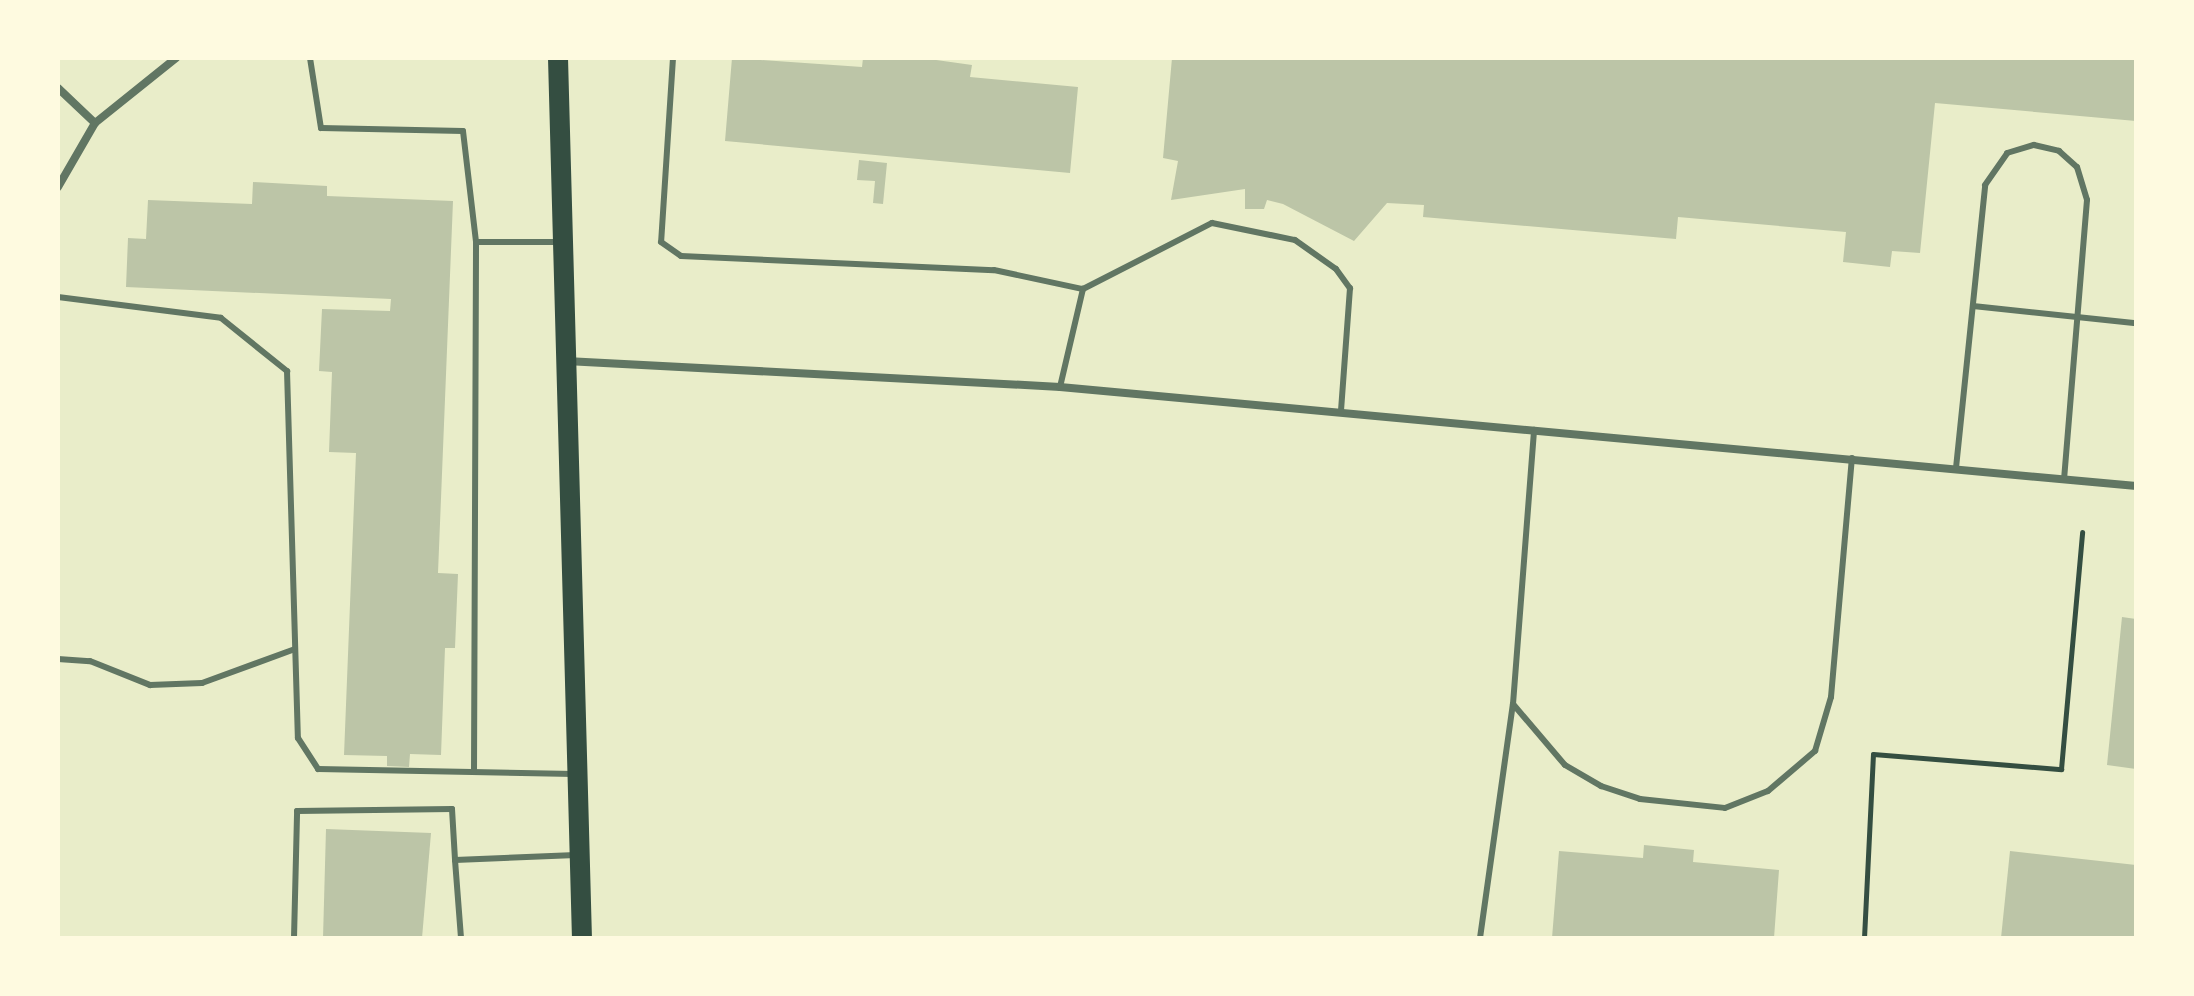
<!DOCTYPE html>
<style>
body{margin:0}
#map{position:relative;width:2194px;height:996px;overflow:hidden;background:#e9edc9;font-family:"Exo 2",sans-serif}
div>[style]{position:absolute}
.building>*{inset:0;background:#bcc5a7}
.path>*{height:5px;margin:-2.5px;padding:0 2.5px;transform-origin:2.5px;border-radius:2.5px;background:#344e41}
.service>*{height:6px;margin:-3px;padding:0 3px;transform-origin:3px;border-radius:3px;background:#617663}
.minor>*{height:8px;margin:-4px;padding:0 4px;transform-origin:4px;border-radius:4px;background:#617663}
.primary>*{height:20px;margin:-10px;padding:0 10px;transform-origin:10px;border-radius:10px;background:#344e41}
span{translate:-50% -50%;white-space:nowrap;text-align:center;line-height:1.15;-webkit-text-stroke:6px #fefae0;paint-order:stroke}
.frame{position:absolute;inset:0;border:60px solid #fefae0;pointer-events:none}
</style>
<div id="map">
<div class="building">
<div style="clip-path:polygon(732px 58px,862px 67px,863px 58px,922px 58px,972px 65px,970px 77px,1078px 87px,1070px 173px,725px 141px)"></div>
<div style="clip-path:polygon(1172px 58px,2136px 58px,2136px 121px,1935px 103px,1920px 253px,1892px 251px,1890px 267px,1843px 262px,1846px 232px,1678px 217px,1676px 239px,1423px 217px,1424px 205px,1387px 203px,1354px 241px,1283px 204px,1267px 200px,1264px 209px,1245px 209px,1245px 189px,1171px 200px,1178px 161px,1163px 158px)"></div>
<div style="clip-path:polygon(859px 160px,887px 163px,883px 204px,873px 203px,875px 181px,857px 180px)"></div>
<div style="clip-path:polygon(253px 182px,327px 186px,327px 196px,453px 201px,438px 573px,458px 574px,455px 648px,445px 648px,441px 755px,410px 754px,409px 767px,387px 766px,387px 756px,344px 755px,356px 453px,329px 452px,332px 372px,319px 371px,322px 309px,390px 311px,391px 299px,126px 287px,128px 238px,146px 239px,148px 200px,252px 204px)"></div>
<div style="clip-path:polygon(2122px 617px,2136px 619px,2136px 769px,2107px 765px)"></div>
<div style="clip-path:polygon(326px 829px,431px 833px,422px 938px,323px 938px)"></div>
<div style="clip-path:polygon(1644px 845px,1694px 850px,1693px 862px,1779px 870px,1774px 938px,1552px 938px,1559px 851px,1643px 858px)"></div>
<div style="clip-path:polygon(2010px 851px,2136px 865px,2136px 938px,2001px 938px)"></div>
</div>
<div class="path">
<div style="left:1864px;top:938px;width:184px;rotate:-87.2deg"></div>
<div style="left:1873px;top:754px;width:189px;rotate:4.6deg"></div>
<div style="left:2061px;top:769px;width:238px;rotate:-84.9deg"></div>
</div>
<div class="service">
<div style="left:310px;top:58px;width:71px;rotate:81.1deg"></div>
<div style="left:321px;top:128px;width:142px;rotate:1.2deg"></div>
<div style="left:463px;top:131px;width:112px;rotate:83.3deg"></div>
<div style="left:673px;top:58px;width:184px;rotate:93.7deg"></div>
<div style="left:661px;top:242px;width:24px;rotate:35deg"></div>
<div style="left:681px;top:256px;width:313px;rotate:2.6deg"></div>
<div style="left:994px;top:270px;width:91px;rotate:12.1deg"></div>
<div style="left:58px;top:297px;width:164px;rotate:7.3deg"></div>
<div style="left:221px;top:318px;width:85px;rotate:38.8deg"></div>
<div style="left:287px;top:371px;width:367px;rotate:88.3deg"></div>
<div style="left:298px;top:738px;width:37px;rotate:57deg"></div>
<div style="left:318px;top:769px;width:256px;rotate:1.1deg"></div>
<div style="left:1973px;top:306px;width:164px;rotate:6deg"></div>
<div style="left:1060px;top:387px;width:101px;rotate:-76.8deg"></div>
<div style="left:1083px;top:289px;width:145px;rotate:-27.1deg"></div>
<div style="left:1212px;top:223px;width:85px;rotate:11.6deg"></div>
<div style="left:1295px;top:240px;width:50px;rotate:35.3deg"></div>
<div style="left:1336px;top:269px;width:24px;rotate:54deg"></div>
<div style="left:1350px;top:288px;width:122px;rotate:94.2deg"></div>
<div style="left:1956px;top:468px;width:284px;rotate:-84.1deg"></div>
<div style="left:1985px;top:185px;width:39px;rotate:-55deg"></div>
<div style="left:2007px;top:153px;width:28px;rotate:-17deg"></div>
<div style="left:2034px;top:145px;width:26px;rotate:13deg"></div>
<div style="left:2059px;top:151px;width:24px;rotate:42deg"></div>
<div style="left:2077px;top:167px;width:34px;rotate:73deg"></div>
<div style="left:2087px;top:200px;width:280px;rotate:94.7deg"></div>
<div style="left:58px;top:659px;width:32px;rotate:4deg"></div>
<div style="left:90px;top:661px;width:65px;rotate:21.8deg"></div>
<div style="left:150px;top:685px;width:52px;rotate:-2.2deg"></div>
<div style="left:202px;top:683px;width:99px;rotate:-20.1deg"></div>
<div style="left:1513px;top:704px;width:80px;rotate:49.6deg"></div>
<div style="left:1565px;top:765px;width:42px;rotate:30.3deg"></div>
<div style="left:1601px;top:786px;width:41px;rotate:18.4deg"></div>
<div style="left:1640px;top:799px;width:85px;rotate:6deg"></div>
<div style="left:1725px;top:808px;width:46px;rotate:-21.6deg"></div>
<div style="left:1768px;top:791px;width:62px;rotate:-40.4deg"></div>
<div style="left:1815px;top:751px;width:56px;rotate:-73.5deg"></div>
<div style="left:1831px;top:697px;width:240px;rotate:-85deg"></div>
<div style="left:474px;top:772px;width:530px;rotate:-89.78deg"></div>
<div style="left:476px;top:242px;width:83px"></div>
<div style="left:294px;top:938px;width:127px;rotate:-88.6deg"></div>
<div style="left:297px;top:811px;width:155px;rotate:-0.7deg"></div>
<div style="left:452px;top:809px;width:51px;rotate:86.6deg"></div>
<div style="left:461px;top:938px;width:78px;rotate:-94.4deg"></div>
<div style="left:455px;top:860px;width:121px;rotate:-2.4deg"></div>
<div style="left:1480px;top:938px;width:236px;rotate:-82deg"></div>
<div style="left:1513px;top:704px;width:275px;rotate:-85.6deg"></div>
</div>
<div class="minor">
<div style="left:58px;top:88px;width:51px;rotate:43.4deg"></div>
<div style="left:58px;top:187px;width:74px;rotate:-60deg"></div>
<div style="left:95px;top:123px;width:104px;rotate:-38.7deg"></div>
<div style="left:566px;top:361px;width:495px;rotate:3deg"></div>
<div style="left:1060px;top:387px;width:1081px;rotate:5.26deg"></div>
</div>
<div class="primary">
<div style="left:558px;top:58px;width:880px;rotate:88.44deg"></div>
</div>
<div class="frame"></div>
</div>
